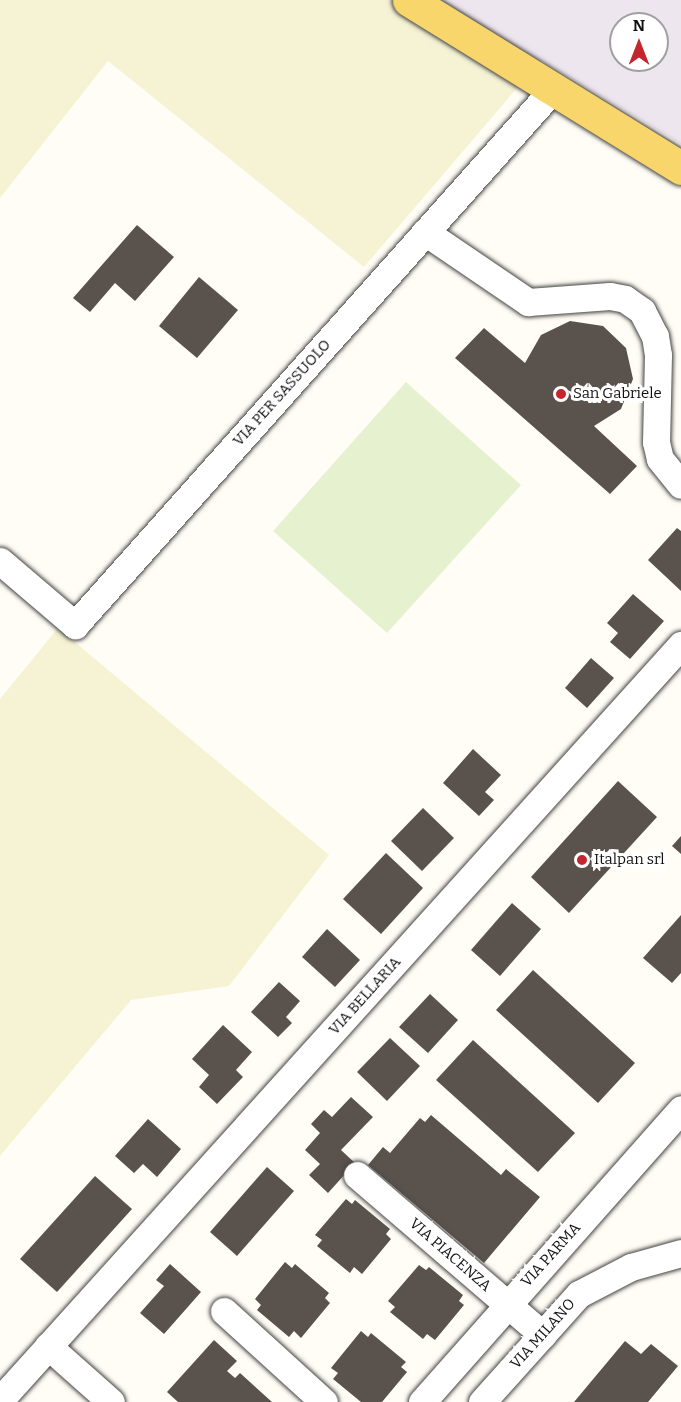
<!DOCTYPE html>
<style>
body{margin:0}
#map{position:relative;width:681px;height:1402px;overflow:hidden;background:#fffdf5;font-family:Bitter,serif}
div>[style]{position:absolute}
.industrial>*{inset:0;background:#eee6ef}
.farmland>*{inset:0;background:#f6f3d4}
.pitch>*{inset:0;background:#e6f2cf}
.building>*{inset:0;background:#5a524d}
.roads{filter:drop-shadow(0 0 2px #444) drop-shadow(0 0 2px #444)}
.minor>*{height:27px;margin:-13.5px;padding:0 13.5px;transform-origin:13.5px;border-radius:13.5px;background:#fff}
.major>*{height:33px;margin:-16.5px;padding:0 16.5px;transform-origin:16.5px;border-radius:16.5px;background:#f9d66b}
.dots>*{width:16px;height:16px;translate:-50% -50%;box-sizing:border-box;border:3px solid #fff;border-radius:50%}
span{translate:-50% -50%;white-space:nowrap;text-align:center;line-height:1.15;-webkit-text-stroke:6px #fff;paint-order:stroke}
.street-label{font-size:15px;color:#111}
.poi-label{font-size:15px;color:#111}
.left{translate:0 -50%;text-align:left}
.north{position:absolute;left:609px;top:12px;width:60px;height:60px;box-sizing:border-box;background:#fff;border:2px solid #a0a0a0;border-radius:50%;rotate:0deg;font-size:16px;font-weight:700;line-height:24px;text-align:center;color:#111}
.north::after{content:'';display:block;margin:auto;width:21px;height:27px;background:#c4262e;clip-path:polygon(50% 0,100% 100%,50% 72%,0 100%)}
</style>
<div id="map">
<div class="industrial">
<div style="clip-path:polygon(evenodd,413px 0,681px 0,681px 144px,541px 60px,413px 0,621px 24px,657px 24px,657px 60px,621px 60px,621px 24px)"></div>
</div>
<div class="farmland">
<div style="clip-path:polygon(0 0,413px 0,541px 60px,364px 267px,108px 61px,0 198px)"></div>
<div style="clip-path:polygon(58px 628px,329px 855px,229px 986px,131px 1000px,0 1156px,0 699px)"></div>
</div>
<div class="pitch">
<div style="clip-path:polygon(406px 382px,521px 485px,387px 633px,273px 531px)"></div>
</div>
<div class="building">
<div style="clip-path:polygon(137px 225px,174px 257px,135px 301px,115px 283px,90px 312px,73px 298px)"></div>
<div style="clip-path:polygon(199px 277px,238px 310px,197px 358px,159px 326px)"></div>
<div style="clip-path:polygon(570px 321px,603px 326px,626px 348px,633px 379px,621px 409px,594px 426px,637px 466px,610px 494px,455px 358px,484px 328px,525px 363px,541px 335px)"></div>
<div style="clip-path:polygon(677px 528px,681px 531px,681px 591px,648px 560px)"></div>
<div style="clip-path:polygon(633px 594px,664px 621px,630px 659px,610px 642px,618px 633px,607px 623px)"></div>
<div style="clip-path:polygon(591px 658px,614px 678px,587px 708px,565px 688px)"></div>
<div style="clip-path:polygon(473px 749px,501px 775px,485px 792px,494px 800px,479px 816px,443px 783px)"></div>
<div style="clip-path:polygon(618px 781px,657px 817px,569px 913px,531px 877px)"></div>
<div style="clip-path:polygon(423px 808px,454px 838px,422px 871px,391px 841px)"></div>
<div style="clip-path:polygon(681px 836px,681px 854px,672px 846px)"></div>
<div style="clip-path:polygon(386px 853px,423px 888px,381px 934px,343px 899px)"></div>
<div style="clip-path:polygon(512px 903px,541px 929px,500px 976px,471px 950px)"></div>
<div style="clip-path:polygon(681px 915px,681px 973px,672px 983px,643px 958px)"></div>
<div style="clip-path:polygon(327px 929px,360px 960px,335px 987px,302px 957px)"></div>
<div style="clip-path:polygon(533px 970px,635px 1063px,598px 1103px,496px 1010px)"></div>
<div style="clip-path:polygon(279px 982px,300px 1001px,286px 1017px,292px 1023px,278px 1037px,251px 1012px)"></div>
<div style="clip-path:polygon(430px 994px,458px 1020px,428px 1053px,399px 1027px)"></div>
<div style="clip-path:polygon(223px 1025px,252px 1052px,236px 1070px,243px 1077px,217px 1104px,199px 1087px,209px 1075px,192px 1059px)"></div>
<div style="clip-path:polygon(390px 1038px,420px 1066px,387px 1101px,357px 1072px)"></div>
<div style="clip-path:polygon(473px 1040px,575px 1133px,538px 1172px,436px 1080px)"></div>
<div style="clip-path:polygon(351px 1097px,373px 1117px,341px 1150px,355px 1163px,328px 1193px,309px 1175px,320px 1164px,305px 1150px,320px 1133px,311px 1124px,324px 1110px,332px 1117px)"></div>
<div style="clip-path:polygon(431px 1115px,501px 1175px,506px 1169px,540px 1197px,484px 1263px,368px 1165px,383px 1147px,390px 1153px,420px 1118px,425px 1122px)"></div>
<div style="clip-path:polygon(148px 1119px,181px 1149px,157px 1177px,143px 1164px,134px 1173px,115px 1156px)"></div>
<div style="clip-path:polygon(267px 1167px,294px 1191px,237px 1256px,210px 1232px)"></div>
<div style="clip-path:polygon(95px 1176px,132px 1209px,57px 1292px,20px 1259px)"></div>
<div style="clip-path:polygon(346px 1199px,352px 1204px,355px 1200px,390px 1229px,386px 1234px,391px 1239px,362px 1274px,354px 1267px,350px 1273px,317px 1246px,322px 1240px,315px 1235px)"></div>
<div style="clip-path:polygon(285px 1262px,292px 1268px,295px 1264px,329px 1293px,325px 1298px,330px 1303px,301px 1338px,294px 1331px,289px 1337px,257px 1310px,261px 1305px,255px 1299px)"></div>
<div style="clip-path:polygon(170px 1264px,201px 1292px,164px 1334px,140px 1313px,164px 1286px,156px 1280px)"></div>
<div style="clip-path:polygon(419px 1265px,426px 1270px,429px 1267px,463px 1295px,459px 1301px,464px 1305px,435px 1340px,427px 1334px,423px 1339px,390px 1312px,395px 1307px,388px 1301px)"></div>
<div style="clip-path:polygon(361px 1331px,368px 1337px,371px 1333px,406px 1362px,401px 1367px,407px 1372px,382px 1402px,361px 1402px,333px 1379px,338px 1373px,331px 1368px)"></div>
<div style="clip-path:polygon(214px 1340px,237px 1361px,227px 1371px,235px 1378px,240px 1373px,272px 1402px,178px 1402px,167px 1392px)"></div>
<div style="clip-path:polygon(625px 1341px,641px 1354px,651px 1344px,678px 1366px,648px 1402px,574px 1402px)"></div>
</div>
<div class="roads">
<div class="minor">
<div style="left:425px;top:232px;width:125px;rotate:34.2deg"></div>
<div style="left:528px;top:302px;width:82px;rotate:-4.2deg"></div>
<div style="left:610px;top:296px;width:15px;rotate:11deg"></div>
<div style="left:625px;top:299px;width:21px;rotate:35deg"></div>
<div style="left:642px;top:311px;width:28px;rotate:63deg"></div>
<div style="left:655px;top:336px;width:19px;rotate:81deg"></div>
<div style="left:658px;top:355px;width:87px;rotate:91.3deg"></div>
<div style="left:656px;top:442px;width:17px;rotate:77deg"></div>
<div style="left:660px;top:459px;width:33px;rotate:51deg"></div>
<div style="left:0;top:561px;width:99px;rotate:40.5deg"></div>
<div style="left:75px;top:625px;width:721px;rotate:-48.26deg"></div>
<div style="left:357px;top:1175px;width:245px;rotate:40.7deg"></div>
<div style="left:224px;top:1311px;width:135px;rotate:42.3deg"></div>
<div style="left:48px;top:1346px;width:84px;rotate:41.6deg"></div>
<div style="left:0;top:1400px;width:1017px;rotate:-47.95deg"></div>
<div style="left:422px;top:1402px;width:391px;rotate:-48.5deg"></div>
<div style="left:482px;top:1402px;width:145px;rotate:-48.1deg"></div>
<div style="left:579px;top:1294px;width:59px;rotate:-27.4deg"></div>
<div style="left:631px;top:1267px;width:52px;rotate:-15.6deg"></div>
</div>
<div class="major">
<div style="left:409px;top:0;width:320px;rotate:31.7deg"></div>
</div>
</div>
<div class="dots">
<div style="left:561px;top:394px;background:#c4262e"></div>
<div style="left:582px;top:860px;background:#c4262e"></div>
</div>
<div class="street-label">
<span style="left:282px;top:393px;rotate:-48deg">VIA PER SASSUOLO</span>
<span style="left:365px;top:996px;rotate:-48deg">VIA BELLARIA</span>
<span style="left:450px;top:1255px;rotate:41deg">VIA PIACENZA</span>
<span style="left:551px;top:1255px;rotate:-48deg">VIA PARMA</span>
<span style="left:543px;top:1334px;rotate:-48deg">VIA MILANO</span>
</div>
<div class="poi-label">
<span class="left" style="left:573px;top:394px">San Gabriele</span>
<span class="left" style="left:594px;top:860px">Italpan srl</span>
</div>
<div class="north">N</div>
</div>
